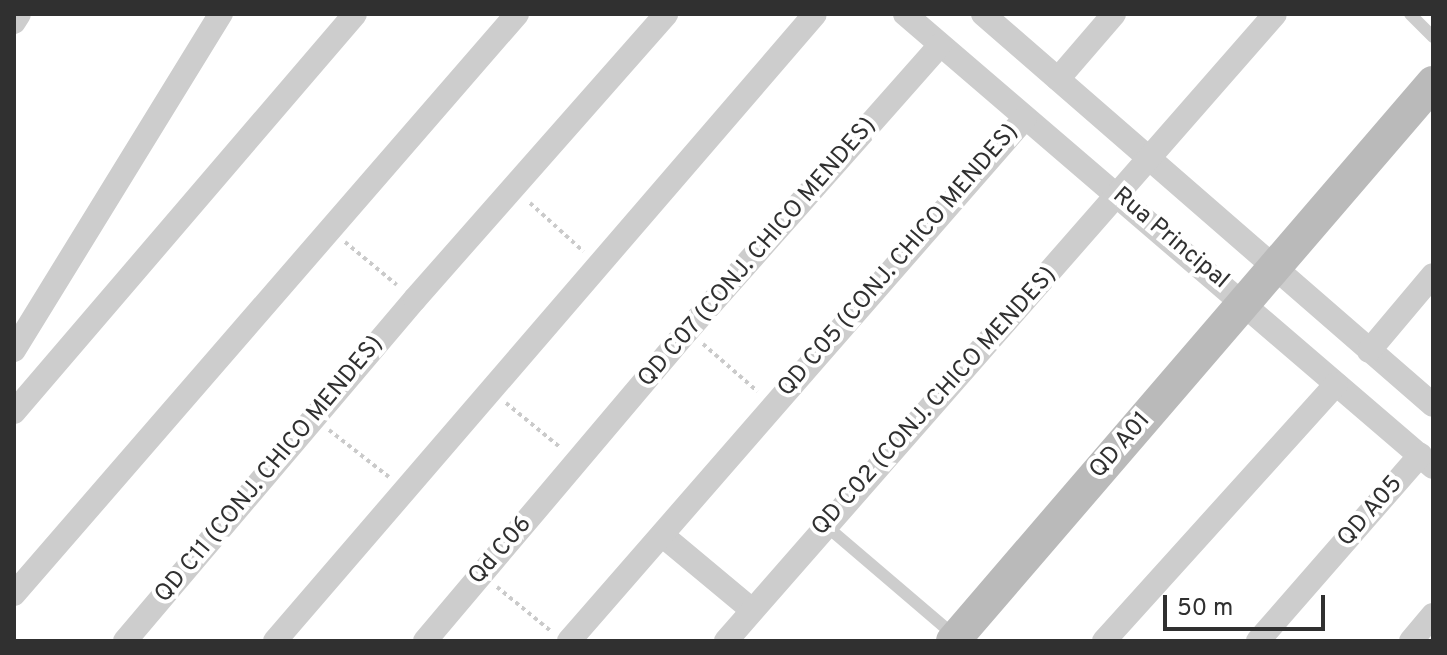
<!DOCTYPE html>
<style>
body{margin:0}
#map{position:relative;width:1447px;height:655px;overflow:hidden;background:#fff;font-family:Overpass,sans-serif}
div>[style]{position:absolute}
.path>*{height:4px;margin-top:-2px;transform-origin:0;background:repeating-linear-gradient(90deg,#cacaca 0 4px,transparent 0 8px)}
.lane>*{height:12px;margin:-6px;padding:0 6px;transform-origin:6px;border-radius:6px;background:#cdcdcd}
.street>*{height:24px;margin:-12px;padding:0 12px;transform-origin:12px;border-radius:12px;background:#cdcdcd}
.secondary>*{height:34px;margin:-17px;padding:0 17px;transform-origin:17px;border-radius:17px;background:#bababa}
span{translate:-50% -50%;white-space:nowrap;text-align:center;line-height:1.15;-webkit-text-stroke:8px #fff;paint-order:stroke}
.street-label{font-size:24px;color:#303030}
.frame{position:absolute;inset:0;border:16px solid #303030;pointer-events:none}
.scale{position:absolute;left:1163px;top:595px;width:162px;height:36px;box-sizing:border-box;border:4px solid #303030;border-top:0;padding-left:10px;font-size:24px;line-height:28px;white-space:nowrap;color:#303030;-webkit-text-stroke:6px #fff;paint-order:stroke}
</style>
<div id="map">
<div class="path">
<div style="left:530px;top:203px;width:72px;rotate:42.2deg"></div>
<div style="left:345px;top:242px;width:67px;rotate:39.6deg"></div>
<div style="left:703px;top:344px;width:72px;rotate:41deg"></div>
<div style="left:506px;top:403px;width:71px;rotate:39.3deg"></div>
<div style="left:329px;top:430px;width:76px;rotate:38.1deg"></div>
<div style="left:497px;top:587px;width:71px;rotate:39.3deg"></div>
</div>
<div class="lane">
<div style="left:1410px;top:14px;width:33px;rotate:45deg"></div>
<div style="left:825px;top:525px;width:170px;rotate:40.5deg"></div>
</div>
<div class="street">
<div style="left:905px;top:14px;width:696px;rotate:40.63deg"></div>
<div style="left:983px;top:14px;width:596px;rotate:40.99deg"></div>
<div style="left:14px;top:22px;width:9px;rotate:-58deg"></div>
<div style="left:1058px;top:79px;width:86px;rotate:-49.3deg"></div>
<div style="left:14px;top:350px;width:395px;rotate:-58.4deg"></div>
<div style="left:1369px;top:351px;width:99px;rotate:-49.9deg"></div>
<div style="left:14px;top:412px;width:524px;rotate:-49.41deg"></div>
<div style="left:662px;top:535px;width:117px;rotate:39.8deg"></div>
<div style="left:14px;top:594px;width:768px;rotate:-49.07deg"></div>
<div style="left:125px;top:641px;width:448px;rotate:-49.7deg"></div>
<div style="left:415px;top:299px;width:380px;rotate:-48.6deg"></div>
<div style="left:275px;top:641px;width:827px;rotate:-49.26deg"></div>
<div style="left:425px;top:641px;width:407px;rotate:-49.8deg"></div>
<div style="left:688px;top:330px;width:380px;rotate:-48.5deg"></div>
<div style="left:569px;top:641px;width:694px;rotate:-48.92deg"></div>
<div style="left:726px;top:641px;width:833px;rotate:-48.79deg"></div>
<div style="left:1104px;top:641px;width:346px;rotate:-47.9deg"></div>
<div style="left:1258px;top:641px;width:247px;rotate:-48.9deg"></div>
<div style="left:1411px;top:641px;width:34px;rotate:-50deg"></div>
</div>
<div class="secondary">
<div style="left:953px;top:641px;width:736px;rotate:-49.3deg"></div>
</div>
<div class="street-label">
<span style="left:1170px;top:239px;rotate:40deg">Rua Principal</span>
<span style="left:758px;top:253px;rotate:-49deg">QD C07 (CONJ. CHICO MENDES)</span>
<span style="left:899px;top:261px;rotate:-49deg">QD C05 (CONJ. CHICO MENDES)</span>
<span style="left:935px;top:402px;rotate:-48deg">QD C02 (CONJ. CHICO MENDES)</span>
<span style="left:1121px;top:446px;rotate:-49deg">QD A01</span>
<span style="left:270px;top:470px;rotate:-50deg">QD C11 (CONJ. CHICO MENDES)</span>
<span style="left:1371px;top:512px;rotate:-49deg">QD A05</span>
<span style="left:501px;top:551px;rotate:-49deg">Qd C06</span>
</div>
<div class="frame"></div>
<div class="scale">50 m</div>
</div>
